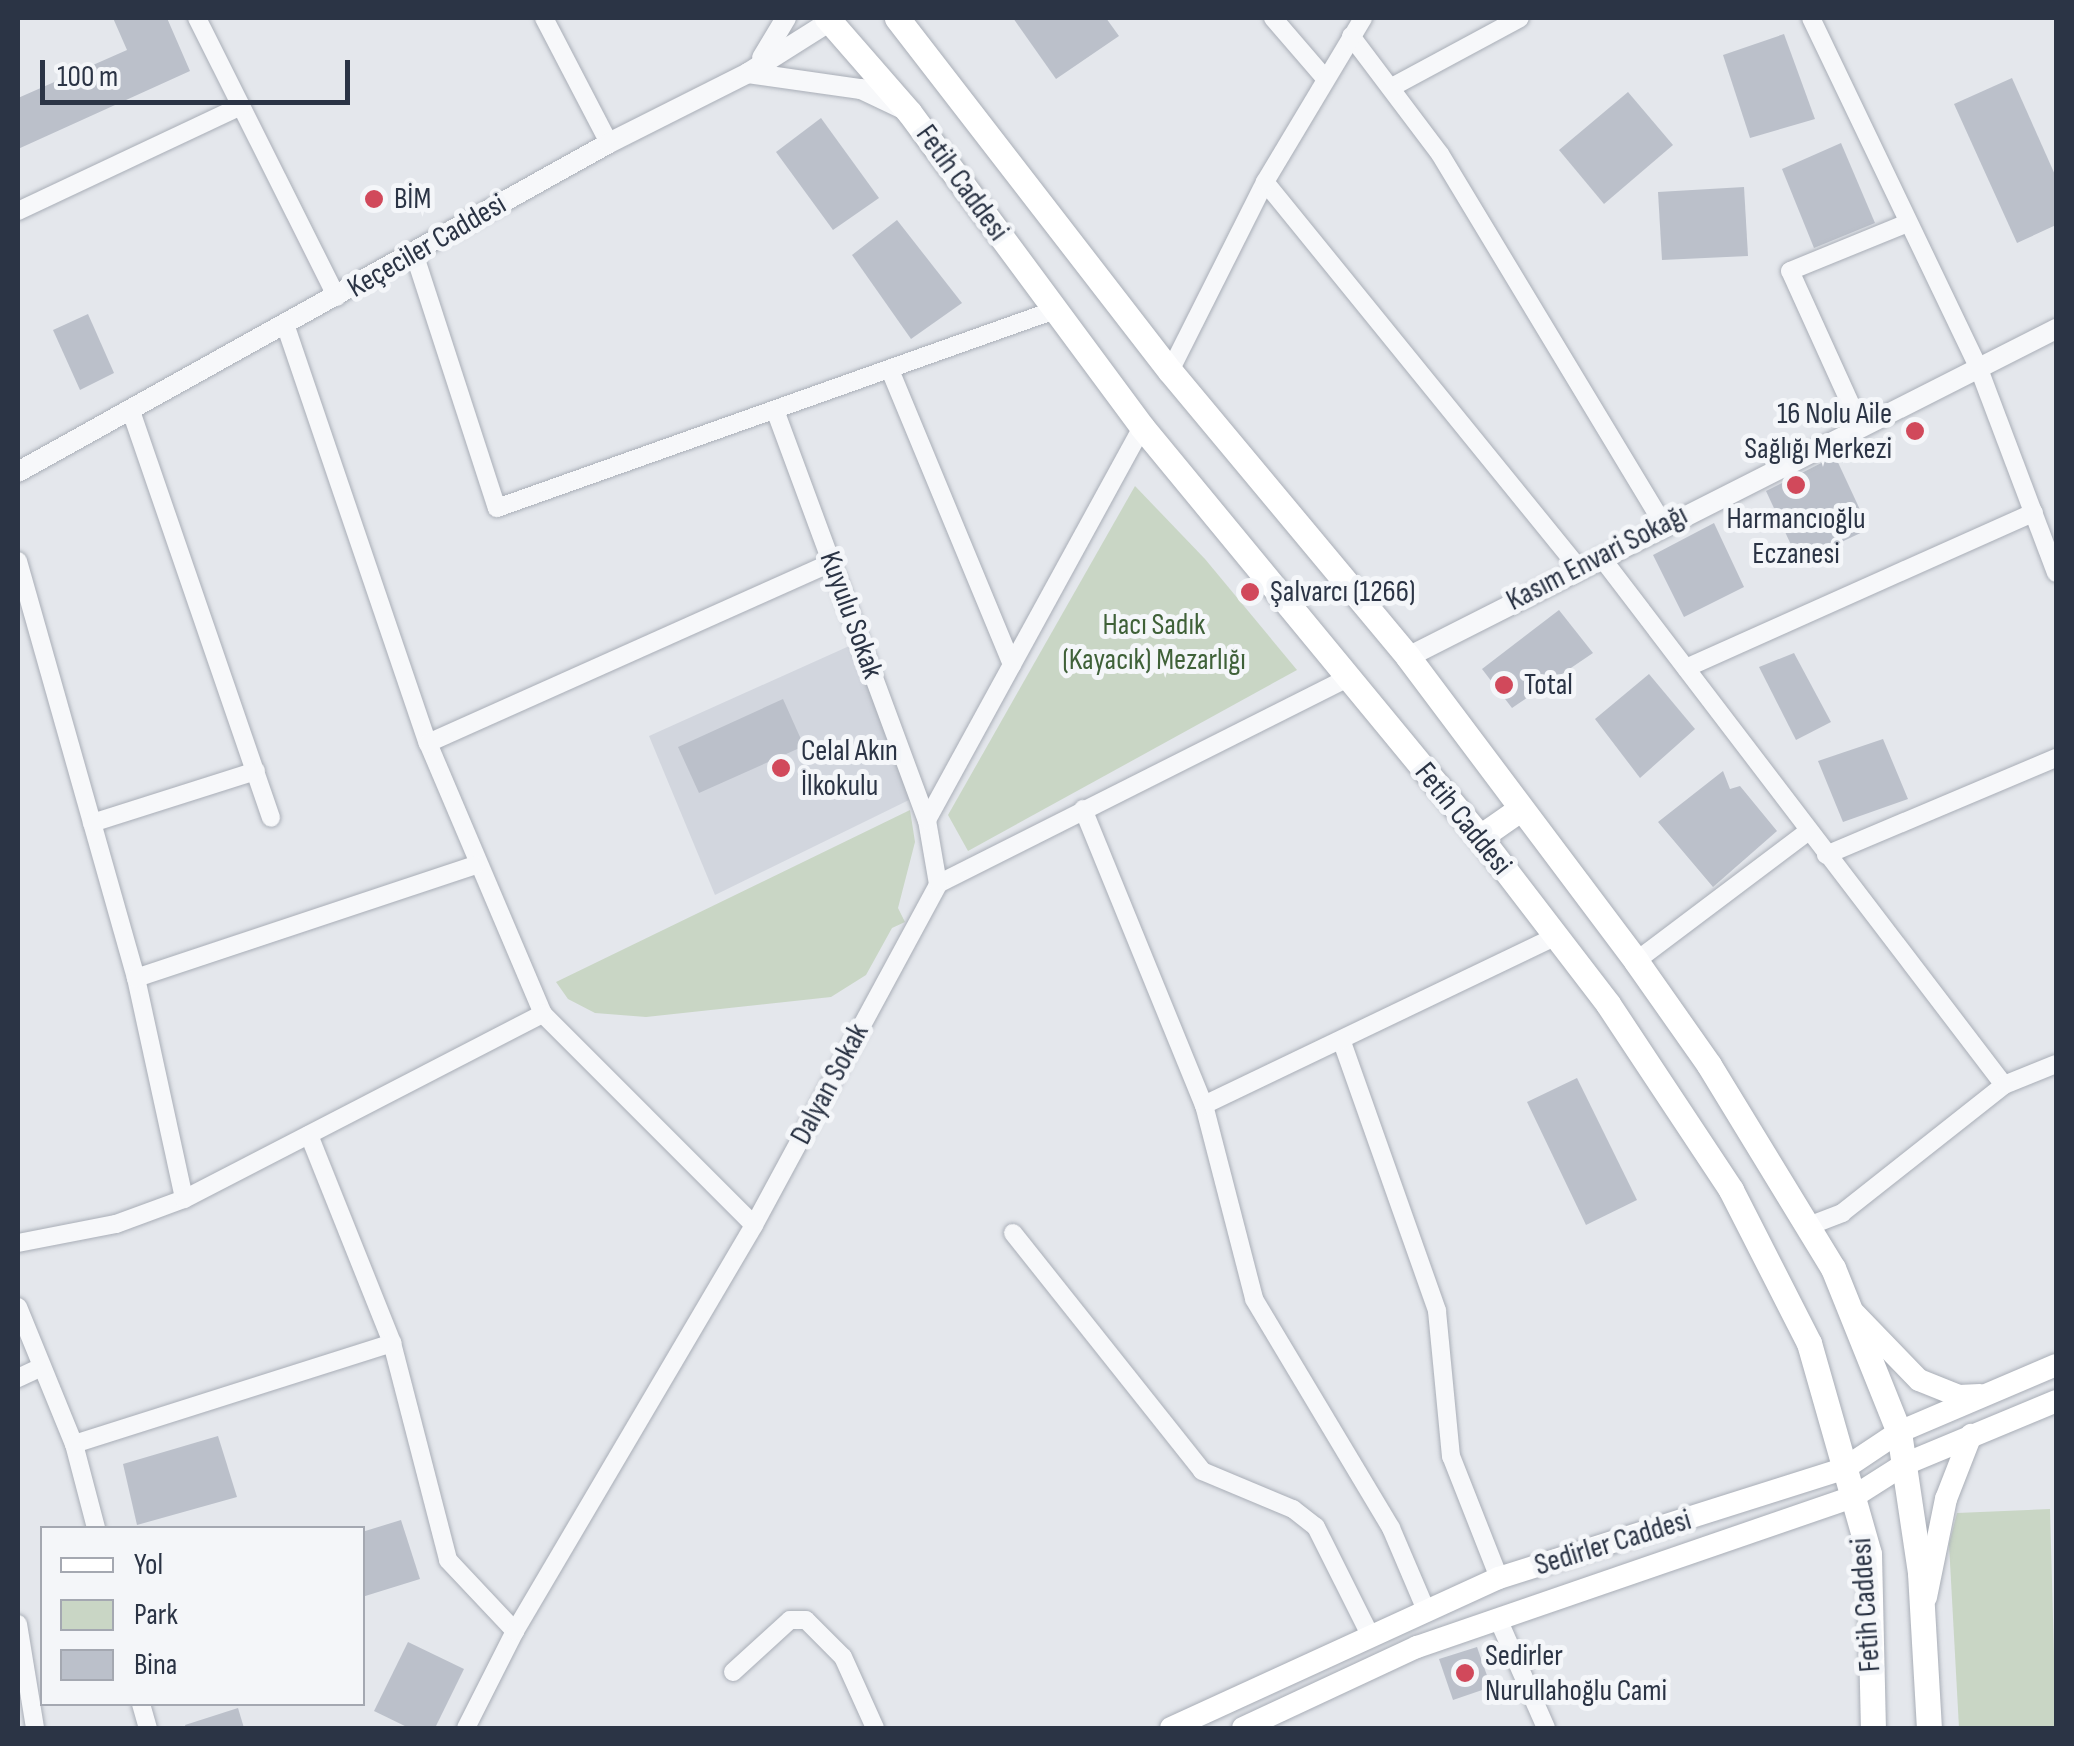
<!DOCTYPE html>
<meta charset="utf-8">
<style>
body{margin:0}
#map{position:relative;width:2074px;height:1746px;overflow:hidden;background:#e4e7ec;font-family:"Sofia Sans Condensed",sans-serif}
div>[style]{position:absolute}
.built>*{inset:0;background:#d2d6de}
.green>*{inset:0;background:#c9d6c5}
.building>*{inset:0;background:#bbc0ca}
.roads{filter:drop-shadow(0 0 2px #a9aeb7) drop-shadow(0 0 2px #a9aeb7)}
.minor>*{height:18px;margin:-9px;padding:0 9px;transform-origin:9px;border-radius:9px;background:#f7f8fa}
.tertiary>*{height:20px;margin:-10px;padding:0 10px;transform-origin:10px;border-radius:10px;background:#f7f8fa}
.secondary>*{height:22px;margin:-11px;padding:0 11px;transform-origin:11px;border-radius:11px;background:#fff}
.primary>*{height:25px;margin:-12.5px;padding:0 12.5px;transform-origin:12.5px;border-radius:12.5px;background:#fff}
.dots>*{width:28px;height:28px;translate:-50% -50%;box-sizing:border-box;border:5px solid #f4f6f9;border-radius:50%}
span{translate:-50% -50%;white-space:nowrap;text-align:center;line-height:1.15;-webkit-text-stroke:10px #f4f6f9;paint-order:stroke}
.street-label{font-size:30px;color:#2b3445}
.poi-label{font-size:30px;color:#2b3445}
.left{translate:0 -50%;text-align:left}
.right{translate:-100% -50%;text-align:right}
.park-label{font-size:30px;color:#3f6138}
.frame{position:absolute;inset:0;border:20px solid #2b3445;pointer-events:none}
.legend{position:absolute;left:40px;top:1526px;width:325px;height:180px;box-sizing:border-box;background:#f4f6f9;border:2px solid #a4a8b1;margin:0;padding:12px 18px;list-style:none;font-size:30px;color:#2b3445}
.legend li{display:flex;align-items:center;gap:20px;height:50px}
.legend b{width:50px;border:2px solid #a4a8b1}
.scale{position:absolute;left:40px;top:60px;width:310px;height:45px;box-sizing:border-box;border:5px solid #2b3445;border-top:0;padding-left:12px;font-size:30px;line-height:35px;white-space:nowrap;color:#2b3445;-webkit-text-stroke:8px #f4f6f9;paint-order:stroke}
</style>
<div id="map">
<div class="built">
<div style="clip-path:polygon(856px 643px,911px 799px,715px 895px,649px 736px)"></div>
</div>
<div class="green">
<div style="clip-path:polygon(1135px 486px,1205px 559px,1297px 670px,968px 851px,948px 815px)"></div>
<div style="clip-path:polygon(910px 810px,915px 842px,898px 908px,905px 922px,892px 928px,866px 975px,831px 997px,646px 1017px,595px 1013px,568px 999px,556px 982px)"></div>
<div style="clip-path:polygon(2050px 1509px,2056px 1728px,1959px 1728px,1949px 1544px,1957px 1513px)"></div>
</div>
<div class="building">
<div style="clip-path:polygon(113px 18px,167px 18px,190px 71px,18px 149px,18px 98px,127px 50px)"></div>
<div style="clip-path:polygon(1013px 18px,1106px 18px,1119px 36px,1056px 79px)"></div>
<div style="clip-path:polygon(1784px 34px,1815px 119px,1750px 138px,1723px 55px)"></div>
<div style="clip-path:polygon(2012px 78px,2056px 177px,2056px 225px,2017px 243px,1954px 104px)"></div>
<div style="clip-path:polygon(1628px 92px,1673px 145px,1604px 204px,1559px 150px)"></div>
<div style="clip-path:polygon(821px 118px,879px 198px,833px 230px,776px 152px)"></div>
<div style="clip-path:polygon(1841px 143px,1875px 223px,1814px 248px,1782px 169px)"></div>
<div style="clip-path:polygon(1744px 187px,1748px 256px,1662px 260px,1658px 192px)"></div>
<div style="clip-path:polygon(897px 220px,962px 303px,911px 339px,852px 255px)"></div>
<div style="clip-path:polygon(88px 314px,114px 373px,80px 390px,53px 330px)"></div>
<div style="clip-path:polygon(1835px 456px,1869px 529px,1799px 562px,1766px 491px)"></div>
<div style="clip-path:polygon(1714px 523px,1744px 587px,1684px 617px,1653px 555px)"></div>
<div style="clip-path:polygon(1559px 610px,1593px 653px,1512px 708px,1482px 669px)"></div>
<div style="clip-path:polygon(1794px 653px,1831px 722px,1796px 740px,1759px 667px)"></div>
<div style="clip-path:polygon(1649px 674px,1695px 729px,1640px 778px,1595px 719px)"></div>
<div style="clip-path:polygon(783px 699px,804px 746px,699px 793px,678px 747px)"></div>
<div style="clip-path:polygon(1883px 739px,1908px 799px,1843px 822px,1818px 761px)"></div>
<div style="clip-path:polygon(1723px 771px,1730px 789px,1740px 786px,1777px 831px,1713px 887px,1658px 822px)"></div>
<div style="clip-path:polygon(1577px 1078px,1637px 1200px,1586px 1225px,1527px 1102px)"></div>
<div style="clip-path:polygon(218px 1436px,237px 1497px,137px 1525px,123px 1464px)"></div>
<div style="clip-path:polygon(401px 1520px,420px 1579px,362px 1597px,362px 1532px)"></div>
<div style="clip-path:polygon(408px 1642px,464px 1669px,435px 1728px,409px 1728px,374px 1711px)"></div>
<div style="clip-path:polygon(1477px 1647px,1491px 1687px,1453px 1700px,1439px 1659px)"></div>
<div style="clip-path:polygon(238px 1708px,244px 1728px,186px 1728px,185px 1725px)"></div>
</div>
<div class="roads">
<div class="minor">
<div style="left:197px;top:18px;width:312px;rotate:63.4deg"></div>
<div style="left:544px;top:18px;width:141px;rotate:62.5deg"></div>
<div style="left:1273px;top:18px;width:78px;rotate:49.2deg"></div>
<div style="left:1811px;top:18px;width:389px;rotate:64.4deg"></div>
<div style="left:1979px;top:369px;width:218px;rotate:69.3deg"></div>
<div style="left:1351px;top:36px;width:148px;rotate:53deg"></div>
<div style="left:1440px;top:154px;width:432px;rotate:58.9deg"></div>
<div style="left:1392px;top:87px;width:145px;rotate:-28.3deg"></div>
<div style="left:1265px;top:182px;width:498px;rotate:50.9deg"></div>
<div style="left:18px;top:211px;width:246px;rotate:-25.2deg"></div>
<div style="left:414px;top:253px;width:268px;rotate:72deg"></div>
<div style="left:497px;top:508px;width:592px;rotate:-19.54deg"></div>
<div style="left:286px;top:327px;width:440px;rotate:71.2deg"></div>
<div style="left:428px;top:743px;width:294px;rotate:67deg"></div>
<div style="left:543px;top:1014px;width:298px;rotate:45deg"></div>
<div style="left:890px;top:370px;width:319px;rotate:67.5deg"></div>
<div style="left:1170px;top:371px;width:212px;rotate:-63.3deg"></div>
<div style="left:1265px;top:182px;width:191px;rotate:-59.1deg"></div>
<div style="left:775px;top:410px;width:437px;rotate:69.7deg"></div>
<div style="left:132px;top:414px;width:427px;rotate:71deg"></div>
<div style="left:1860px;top:425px;width:169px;rotate:-114.4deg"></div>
<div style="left:1790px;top:271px;width:124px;rotate:-22.2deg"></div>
<div style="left:1601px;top:557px;width:664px;rotate:52.65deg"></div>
<div style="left:18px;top:561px;width:433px;rotate:74.2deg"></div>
<div style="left:136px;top:978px;width:226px;rotate:77.7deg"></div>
<div style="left:1686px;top:668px;width:381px;rotate:-24.1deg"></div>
<div style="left:428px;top:743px;width:443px;rotate:-24.1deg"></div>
<div style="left:1083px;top:809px;width:320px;rotate:67.8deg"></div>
<div style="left:1204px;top:1105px;width:200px;rotate:75.5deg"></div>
<div style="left:1254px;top:1299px;width:267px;rotate:59.1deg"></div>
<div style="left:1391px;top:1528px;width:89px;rotate:66.9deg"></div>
<div style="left:92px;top:823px;width:172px;rotate:-17.6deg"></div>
<div style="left:1826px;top:855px;width:250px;rotate:-22.9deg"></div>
<div style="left:938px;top:884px;width:457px;rotate:-26.7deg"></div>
<div style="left:1636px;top:961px;width:214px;rotate:-37deg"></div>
<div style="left:136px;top:978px;width:358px;rotate:-18.4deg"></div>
<div style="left:1342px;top:1042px;width:285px;rotate:70.5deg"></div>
<div style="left:1437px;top:1311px;width:146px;rotate:84.5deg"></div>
<div style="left:1451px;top:1456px;width:131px;rotate:68.5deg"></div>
<div style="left:1204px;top:1105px;width:388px;rotate:-25.6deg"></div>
<div style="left:309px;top:1135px;width:224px;rotate:68.2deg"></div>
<div style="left:392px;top:1343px;width:224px;rotate:75.5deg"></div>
<div style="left:448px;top:1560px;width:98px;rotate:46.7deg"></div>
<div style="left:1806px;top:1227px;width:39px;rotate:-21deg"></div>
<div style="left:1842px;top:1213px;width:206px;rotate:-38.3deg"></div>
<div style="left:2004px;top:1085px;width:56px;rotate:-22deg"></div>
<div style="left:1013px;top:1233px;width:304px;rotate:51.5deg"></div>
<div style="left:1202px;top:1471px;width:99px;rotate:22.7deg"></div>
<div style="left:1293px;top:1509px;width:29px;rotate:38deg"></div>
<div style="left:1316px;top:1527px;width:119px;rotate:63.4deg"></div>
<div style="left:18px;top:1243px;width:100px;rotate:-11deg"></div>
<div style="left:116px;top:1224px;width:72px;rotate:-20.2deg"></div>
<div style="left:184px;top:1199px;width:404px;rotate:-27.3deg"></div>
<div style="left:18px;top:1307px;width:148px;rotate:67.8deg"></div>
<div style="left:74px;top:1444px;width:87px;rotate:75.3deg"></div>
<div style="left:18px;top:1378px;width:26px;rotate:-25deg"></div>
<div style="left:74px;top:1444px;width:334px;rotate:-17.6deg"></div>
<div style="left:1498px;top:1619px;width:119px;rotate:66.2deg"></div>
<div style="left:18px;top:1624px;width:105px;rotate:80.7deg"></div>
<div style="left:733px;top:1672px;width:77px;rotate:-42.4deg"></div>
<div style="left:790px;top:1620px;width:16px"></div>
<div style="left:806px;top:1620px;width:52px;rotate:45deg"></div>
<div style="left:843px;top:1657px;width:78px;rotate:65.7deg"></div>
<div style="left:141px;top:1704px;width:25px;rotate:74deg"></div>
<div style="left:466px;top:1728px;width:109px;rotate:-63.2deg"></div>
<div style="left:515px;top:1631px;width:471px;rotate:-59.5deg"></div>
<div style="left:754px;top:1225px;width:387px;rotate:-61.6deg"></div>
<div style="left:938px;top:884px;width:65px;rotate:-99.8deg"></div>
<div style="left:927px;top:820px;width:448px;rotate:-61.3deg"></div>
</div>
<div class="tertiary">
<div style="left:762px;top:58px;width:47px;rotate:-59deg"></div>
<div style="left:748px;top:73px;width:114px;rotate:8.1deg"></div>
<div style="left:861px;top:89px;width:49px;rotate:25.5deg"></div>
<div style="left:18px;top:472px;width:676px;rotate:-29.1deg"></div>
<div style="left:609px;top:143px;width:156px;rotate:-26.7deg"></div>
<div style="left:748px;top:73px;width:103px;rotate:-32.3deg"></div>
<div style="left:1408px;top:657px;width:726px;rotate:-26.85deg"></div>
</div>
<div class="secondary">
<div style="left:1854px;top:1313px;width:93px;rotate:45.9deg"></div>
<div style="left:1919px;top:1380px;width:43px;rotate:21.8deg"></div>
<div style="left:1959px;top:1396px;width:21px;rotate:-3deg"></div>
<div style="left:1926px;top:1597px;width:100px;rotate:-78.5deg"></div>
<div style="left:1946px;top:1499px;width:69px;rotate:-68.7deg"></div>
<div style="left:1171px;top:1728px;width:361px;rotate:-24.6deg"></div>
<div style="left:1499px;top:1578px;width:363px;rotate:-17.6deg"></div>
<div style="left:1845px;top:1468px;width:65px;rotate:-33.7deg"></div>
<div style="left:1899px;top:1432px;width:171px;rotate:-23.1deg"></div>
<div style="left:1243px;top:1728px;width:192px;rotate:-25deg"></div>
<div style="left:1417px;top:1647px;width:461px;rotate:-19deg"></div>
<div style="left:1853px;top:1497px;width:62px;rotate:-32.4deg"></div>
<div style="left:1905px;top:1464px;width:164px;rotate:-22.6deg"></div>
</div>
<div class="primary">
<div style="left:827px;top:18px;width:125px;rotate:48.9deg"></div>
<div style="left:909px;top:112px;width:392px;rotate:53.5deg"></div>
<div style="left:1142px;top:427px;width:531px;rotate:50.5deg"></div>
<div style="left:1480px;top:837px;width:210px;rotate:52.5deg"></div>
<div style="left:1608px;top:1004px;width:223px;rotate:56.5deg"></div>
<div style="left:1731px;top:1190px;width:172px;rotate:63deg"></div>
<div style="left:1809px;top:1343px;width:219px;rotate:74.1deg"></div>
<div style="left:1869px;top:1554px;width:174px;rotate:88.7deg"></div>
<div style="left:897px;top:18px;width:446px;rotate:52.3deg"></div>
<div style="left:1170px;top:371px;width:372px;rotate:50.2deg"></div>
<div style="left:1408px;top:657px;width:380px;rotate:53.1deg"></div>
<div style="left:1636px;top:961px;width:127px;rotate:54.9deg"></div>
<div style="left:1709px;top:1065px;width:238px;rotate:58.6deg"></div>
<div style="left:1833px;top:1268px;width:177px;rotate:68.1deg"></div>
<div style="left:1899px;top:1432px;width:143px;rotate:81.5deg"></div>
<div style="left:1920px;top:1573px;width:155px;rotate:86.7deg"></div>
<div style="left:1480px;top:837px;width:49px;rotate:-35deg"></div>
</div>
</div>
<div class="dots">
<div style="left:374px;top:199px;background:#d1495b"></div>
<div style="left:1915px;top:431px;background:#d1495b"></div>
<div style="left:1796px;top:485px;background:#d1495b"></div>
<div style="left:1250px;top:592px;background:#d1495b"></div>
<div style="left:1504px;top:685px;background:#d1495b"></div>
<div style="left:781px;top:768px;background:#d1495b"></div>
<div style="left:1465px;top:1673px;background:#d1495b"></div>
</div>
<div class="street-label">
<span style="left:962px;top:183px;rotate:54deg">Fetih Caddesi</span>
<span style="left:427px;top:246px;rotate:-30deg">Keçeciler Caddesi</span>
<span style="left:1597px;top:558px;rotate:-27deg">Kasım Envari Sokağı</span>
<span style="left:851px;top:615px;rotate:70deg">Kuyulu Sokak</span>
<span style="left:1463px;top:819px;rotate:51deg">Fetih Caddesi</span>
<span style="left:830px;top:1084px;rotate:-62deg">Dalyan Sokak</span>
<span style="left:1613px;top:1543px;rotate:-17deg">Sedirler Caddesi</span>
<span style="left:1866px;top:1605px;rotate:-94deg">Fetih Caddesi</span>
</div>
<div class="poi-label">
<span class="left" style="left:394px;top:199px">BİM</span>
<span class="right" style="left:1892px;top:431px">16 Nolu Aile<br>Sağlığı Merkezi</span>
<span style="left:1796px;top:536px">Harmancıoğlu<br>Eczanesi</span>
<span class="left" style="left:1270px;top:592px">Şalvarcı (1266)</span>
<span class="left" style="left:1524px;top:685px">Total</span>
<span class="left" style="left:801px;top:768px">Celal Akın<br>İlkokulu</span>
<span class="left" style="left:1485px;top:1673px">Sedirler<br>Nurullahoğlu Cami</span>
</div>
<div class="park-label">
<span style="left:1154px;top:642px">Hacı Sadık<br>(Kayacık) Mezarlığı</span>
</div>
<div class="frame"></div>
<ul class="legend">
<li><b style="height:12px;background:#fff"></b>Yol</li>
<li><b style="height:28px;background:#c9d6c5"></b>Park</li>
<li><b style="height:28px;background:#bbc0ca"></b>Bina</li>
</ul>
<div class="scale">100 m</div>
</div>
